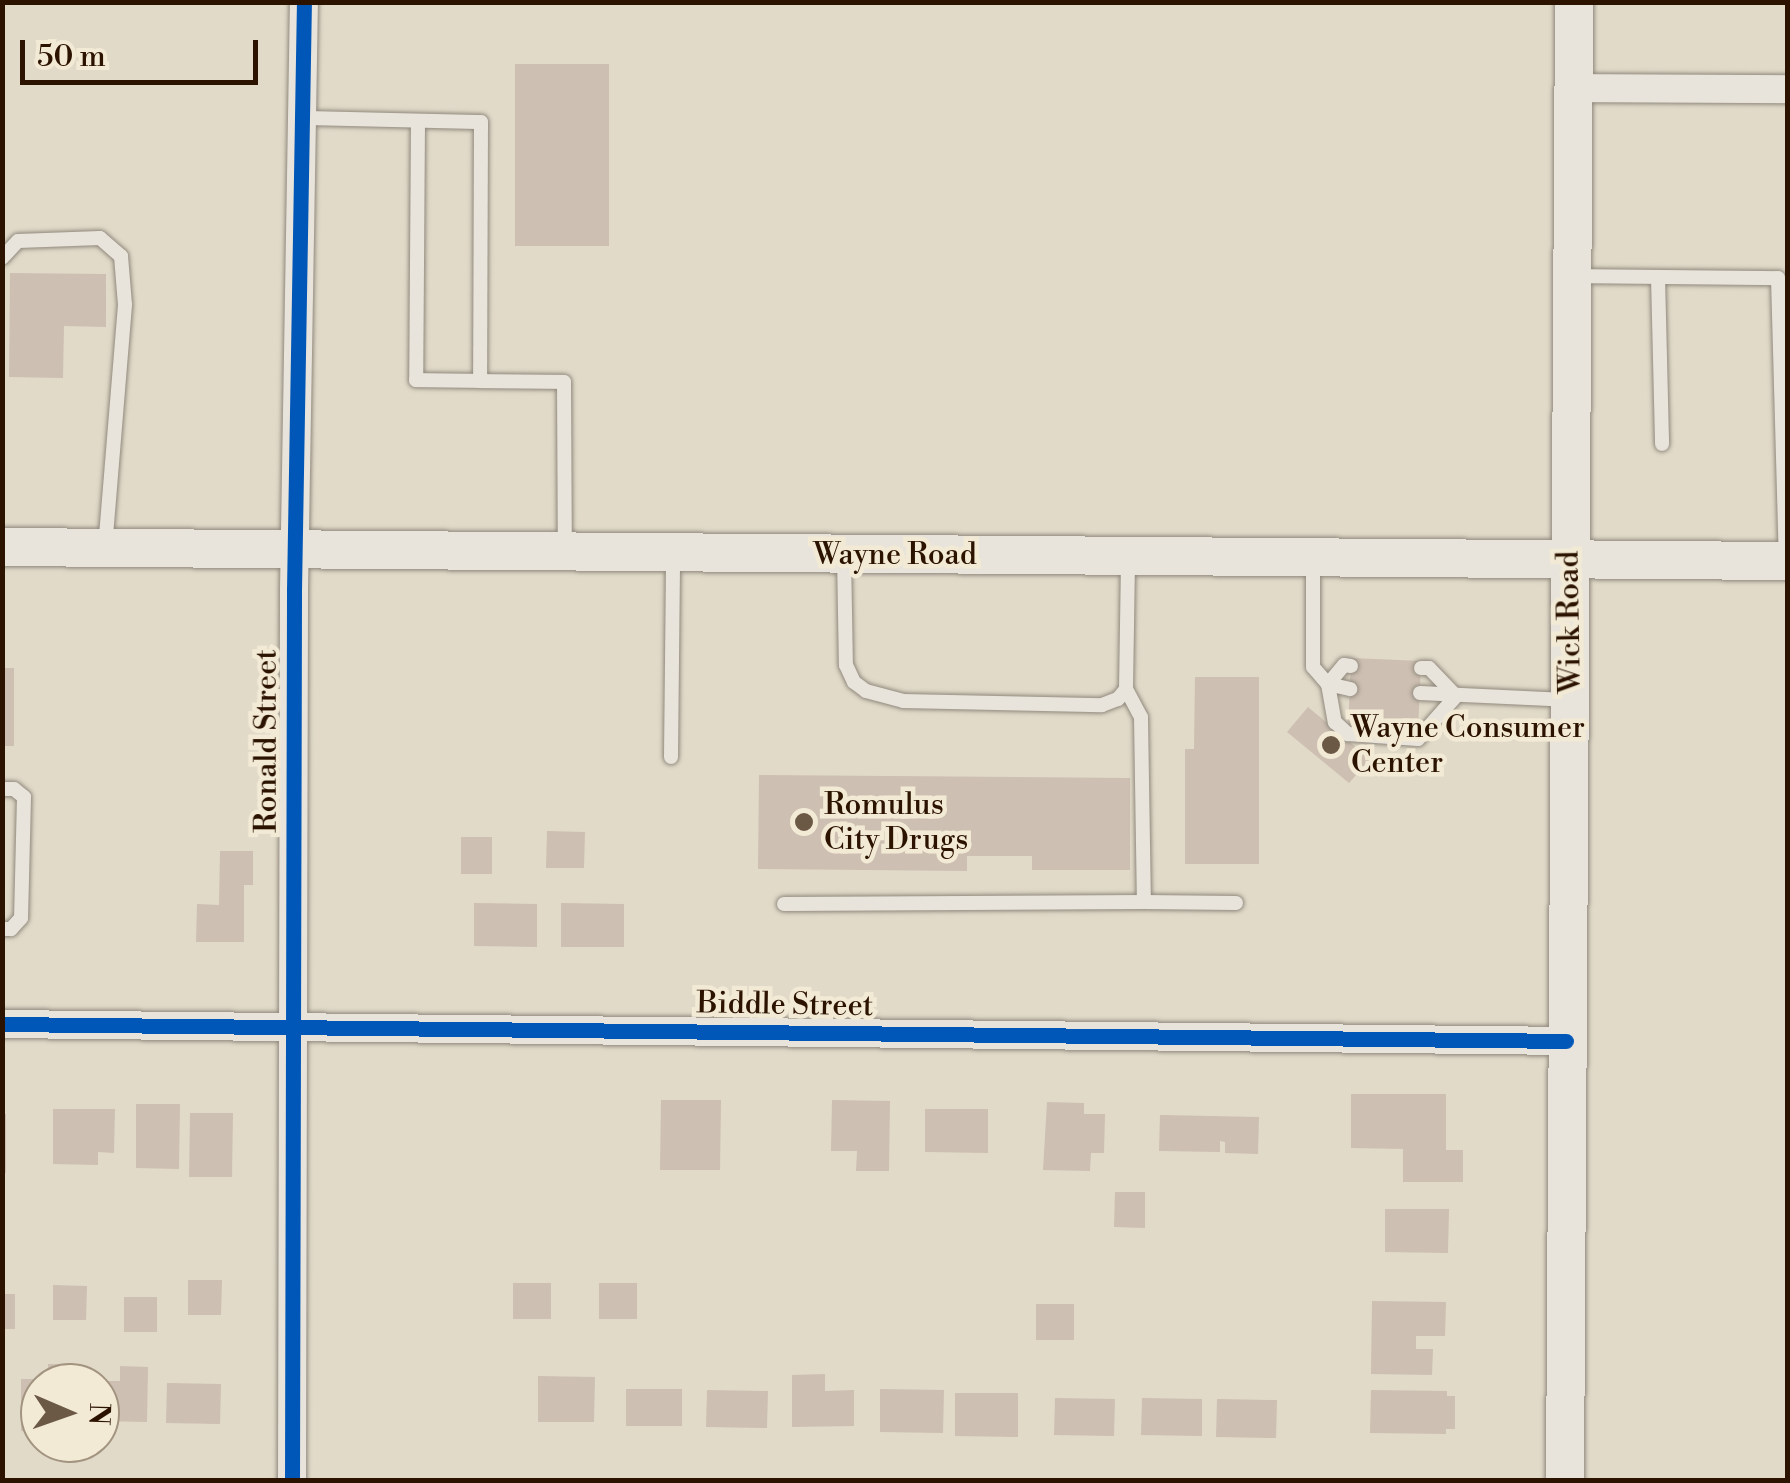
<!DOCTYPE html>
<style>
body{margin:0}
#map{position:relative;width:1790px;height:1483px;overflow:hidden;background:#e1dac9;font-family:"Libre Bodoni",serif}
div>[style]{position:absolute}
.building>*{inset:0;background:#cdbfb2}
.roads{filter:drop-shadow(0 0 2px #90897d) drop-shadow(0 0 2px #90897d)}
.lane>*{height:14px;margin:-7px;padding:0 7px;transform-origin:7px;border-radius:7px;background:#e8e4db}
.street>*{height:28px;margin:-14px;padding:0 14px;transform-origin:14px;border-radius:14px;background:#e8e4db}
.secondary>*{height:38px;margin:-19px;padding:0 19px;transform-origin:19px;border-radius:19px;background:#e8e4db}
.cycleway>*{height:15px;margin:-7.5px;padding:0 7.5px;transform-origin:7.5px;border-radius:7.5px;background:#0057b8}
.dots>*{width:28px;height:28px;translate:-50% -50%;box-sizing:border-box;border:5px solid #f2ead5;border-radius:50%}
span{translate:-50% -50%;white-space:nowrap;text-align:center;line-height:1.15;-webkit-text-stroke:9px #f2ead5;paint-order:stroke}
.street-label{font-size:30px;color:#2c1300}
.poi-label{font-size:30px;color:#2c1300}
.left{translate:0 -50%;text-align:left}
.frame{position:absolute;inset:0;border:5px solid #2c1300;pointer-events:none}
.north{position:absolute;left:20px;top:1363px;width:100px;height:100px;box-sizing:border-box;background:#f2ead5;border:2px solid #a39480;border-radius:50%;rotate:92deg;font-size:28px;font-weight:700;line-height:40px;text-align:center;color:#2c1300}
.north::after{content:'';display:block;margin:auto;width:35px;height:45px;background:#6b5946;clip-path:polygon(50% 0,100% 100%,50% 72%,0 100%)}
.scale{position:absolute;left:20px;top:40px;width:238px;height:45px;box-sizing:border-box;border:5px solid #2c1300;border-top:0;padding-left:12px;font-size:30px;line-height:35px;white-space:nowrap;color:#2c1300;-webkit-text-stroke:8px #f2ead5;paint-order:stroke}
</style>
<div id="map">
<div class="building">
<div style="clip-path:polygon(515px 64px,609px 64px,609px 246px,515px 246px)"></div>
<div style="clip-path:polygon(10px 273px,106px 274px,106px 327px,64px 326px,63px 378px,9px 377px)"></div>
<div style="clip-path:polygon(1351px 658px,1421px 661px,1418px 731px,1348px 729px)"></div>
<div style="clip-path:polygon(2px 668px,14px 668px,14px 746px,2px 746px)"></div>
<div style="clip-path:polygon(1195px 677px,1259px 677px,1259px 864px,1185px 864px,1185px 749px,1194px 749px)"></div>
<div style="clip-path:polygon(1308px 707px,1370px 759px,1349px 783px,1287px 732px)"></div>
<div style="clip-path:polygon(759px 775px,1130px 778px,1130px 870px,1032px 870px,1032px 856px,967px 856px,967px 871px,758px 869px)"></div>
<div style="clip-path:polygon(547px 831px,585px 832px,584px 868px,546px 868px)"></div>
<div style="clip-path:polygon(461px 837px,492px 837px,492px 874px,461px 874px)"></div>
<div style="clip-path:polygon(220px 851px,253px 851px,253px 885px,244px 885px,244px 942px,196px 942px,197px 904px,219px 905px)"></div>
<div style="clip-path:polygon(474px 903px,537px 904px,537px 947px,474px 946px)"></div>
<div style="clip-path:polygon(561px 903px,624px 904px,624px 947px,561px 947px)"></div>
<div style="clip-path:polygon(1351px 1094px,1446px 1094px,1446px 1150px,1463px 1150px,1463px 1182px,1403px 1182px,1403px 1149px,1351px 1148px)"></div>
<div style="clip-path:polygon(661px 1100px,721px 1100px,720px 1170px,660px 1170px)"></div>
<div style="clip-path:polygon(832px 1100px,890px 1101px,889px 1171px,856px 1171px,857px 1151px,831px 1151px)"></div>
<div style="clip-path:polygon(1047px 1102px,1084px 1103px,1084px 1114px,1105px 1114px,1104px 1153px,1091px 1153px,1090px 1171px,1043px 1170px)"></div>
<div style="clip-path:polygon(136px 1104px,180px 1104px,179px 1169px,136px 1168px)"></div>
<div style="clip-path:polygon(53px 1109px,115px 1109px,114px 1153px,98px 1152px,98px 1165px,53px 1164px)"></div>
<div style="clip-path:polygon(925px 1109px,988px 1109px,988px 1153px,925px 1152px)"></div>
<div style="clip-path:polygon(190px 1113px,233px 1113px,232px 1177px,189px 1177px)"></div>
<div style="clip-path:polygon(2px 1114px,6px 1114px,6px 1173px,2px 1173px)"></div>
<div style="clip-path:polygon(1160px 1115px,1259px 1117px,1258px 1154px,1225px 1153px,1225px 1142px,1220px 1141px,1220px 1152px,1159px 1151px)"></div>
<div style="clip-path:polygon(1115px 1192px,1145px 1192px,1145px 1228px,1114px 1227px)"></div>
<div style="clip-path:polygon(1385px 1209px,1449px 1209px,1448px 1253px,1385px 1252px)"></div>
<div style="clip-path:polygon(188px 1280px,222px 1280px,221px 1315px,188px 1315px)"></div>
<div style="clip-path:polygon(513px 1283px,551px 1283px,551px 1319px,513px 1319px)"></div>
<div style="clip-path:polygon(599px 1283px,637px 1283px,637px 1319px,599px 1319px)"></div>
<div style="clip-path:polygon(53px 1285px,87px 1286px,86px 1320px,53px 1320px)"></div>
<div style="clip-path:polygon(2px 1294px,15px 1294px,15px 1329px,2px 1329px)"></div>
<div style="clip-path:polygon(124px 1297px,157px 1297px,157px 1332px,124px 1332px)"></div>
<div style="clip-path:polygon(1372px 1301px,1446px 1302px,1445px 1336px,1416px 1336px,1416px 1349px,1433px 1349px,1432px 1375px,1371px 1374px)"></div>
<div style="clip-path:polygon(1036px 1304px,1074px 1304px,1074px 1340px,1036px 1340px)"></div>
<div style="clip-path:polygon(48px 1364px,76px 1364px,76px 1383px,40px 1383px,40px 1431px,21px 1431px,21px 1379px,48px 1379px)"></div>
<div style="clip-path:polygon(120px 1366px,148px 1367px,147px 1422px,100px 1421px,100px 1381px,120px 1381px)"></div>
<div style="clip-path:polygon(825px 1374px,825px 1391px,854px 1390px,854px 1426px,792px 1427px,792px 1375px)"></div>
<div style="clip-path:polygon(538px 1376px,595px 1377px,594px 1422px,538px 1422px)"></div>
<div style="clip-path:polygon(167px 1383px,221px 1384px,220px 1424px,166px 1423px)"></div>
<div style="clip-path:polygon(626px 1389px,682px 1389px,682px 1426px,626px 1426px)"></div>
<div style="clip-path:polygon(880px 1389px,944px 1390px,943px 1433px,880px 1432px)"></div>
<div style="clip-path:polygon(707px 1390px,768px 1391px,767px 1428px,706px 1427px)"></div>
<div style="clip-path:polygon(1371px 1390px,1447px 1391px,1447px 1396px,1455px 1396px,1455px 1429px,1446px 1429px,1446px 1434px,1370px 1433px)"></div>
<div style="clip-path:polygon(955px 1393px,1018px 1393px,1018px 1437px,955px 1436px)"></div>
<div style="clip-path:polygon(1055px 1398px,1115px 1399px,1114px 1436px,1054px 1435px)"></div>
<div style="clip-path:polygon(1142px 1398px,1202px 1399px,1202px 1436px,1141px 1435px)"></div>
<div style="clip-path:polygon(1217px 1399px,1277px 1400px,1276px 1438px,1216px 1437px)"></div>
</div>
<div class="roads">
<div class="lane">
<div style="left:303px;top:118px;width:178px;rotate:1.3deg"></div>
<div style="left:481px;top:122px;width:259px;rotate:90.2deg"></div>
<div style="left:480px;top:381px;width:84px;rotate:0.7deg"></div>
<div style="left:564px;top:382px;width:167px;rotate:89.7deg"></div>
<div style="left:418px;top:121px;width:259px;rotate:90.4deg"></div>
<div style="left:416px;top:380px;width:64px;rotate:0.9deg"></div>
<div style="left:2px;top:258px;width:23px;rotate:-47deg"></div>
<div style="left:18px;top:241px;width:82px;rotate:-2.1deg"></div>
<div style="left:100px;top:238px;width:28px;rotate:41deg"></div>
<div style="left:121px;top:256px;width:49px;rotate:85.3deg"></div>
<div style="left:125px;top:305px;width:244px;rotate:94.7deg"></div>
<div style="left:1573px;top:276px;width:205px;rotate:0.6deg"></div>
<div style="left:1778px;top:278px;width:283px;rotate:88.4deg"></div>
<div style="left:1658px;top:277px;width:167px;rotate:88.6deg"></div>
<div style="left:844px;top:555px;width:110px;rotate:89deg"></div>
<div style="left:846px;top:665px;width:19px;rotate:65deg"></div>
<div style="left:854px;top:682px;width:15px;rotate:37deg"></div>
<div style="left:866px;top:691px;width:38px;rotate:15deg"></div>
<div style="left:903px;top:701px;width:199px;rotate:1.2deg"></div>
<div style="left:1102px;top:705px;width:17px;rotate:-21deg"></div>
<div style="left:1118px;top:699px;width:13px;rotate:-51deg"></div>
<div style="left:1126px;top:689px;width:131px;rotate:-89.1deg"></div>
<div style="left:1313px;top:558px;width:109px;rotate:90deg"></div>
<div style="left:1313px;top:667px;width:23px;rotate:49deg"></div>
<div style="left:1328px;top:684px;width:23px;rotate:13deg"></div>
<div style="left:1351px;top:666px;width:7px;rotate:-172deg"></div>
<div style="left:1344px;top:665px;width:25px;rotate:130deg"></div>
<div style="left:1328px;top:684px;width:39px;rotate:80deg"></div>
<div style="left:1335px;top:722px;width:18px;rotate:43deg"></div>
<div style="left:1348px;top:734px;width:70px;rotate:4.1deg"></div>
<div style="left:1418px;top:739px;width:57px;rotate:-48.5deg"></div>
<div style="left:1456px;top:696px;width:39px;rotate:-134deg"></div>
<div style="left:1429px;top:668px;width:8px;rotate:180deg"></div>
<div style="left:1126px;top:689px;width:32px;rotate:62deg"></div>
<div style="left:1141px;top:717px;width:185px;rotate:89.1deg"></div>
<div style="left:1144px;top:902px;width:92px;rotate:0.6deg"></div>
<div style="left:1420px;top:693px;width:146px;rotate:2.7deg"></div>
<div style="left:671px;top:757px;width:203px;rotate:-89.4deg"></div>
<div style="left:2px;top:789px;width:12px"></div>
<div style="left:14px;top:789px;width:13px;rotate:39deg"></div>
<div style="left:24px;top:797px;width:121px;rotate:91.4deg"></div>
<div style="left:21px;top:918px;width:15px;rotate:132deg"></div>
<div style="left:11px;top:929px;width:9px;rotate:180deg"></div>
<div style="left:784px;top:904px;width:360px;rotate:-0.3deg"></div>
</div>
<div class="street">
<div style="left:1573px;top:88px;width:215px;rotate:0.3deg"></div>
<div style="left:2px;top:1024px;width:1564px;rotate:0.62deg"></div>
<div style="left:292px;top:1480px;width:890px;rotate:-89.87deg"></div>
<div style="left:294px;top:590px;width:588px;rotate:-89.03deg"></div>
</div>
<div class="secondary">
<div style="left:2px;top:547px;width:1786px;rotate:0.45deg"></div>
<div style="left:1565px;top:1480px;width:1478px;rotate:-89.65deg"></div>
</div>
</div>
<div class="cycleway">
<div style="left:2px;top:1024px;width:1564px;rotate:0.62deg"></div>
<div style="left:292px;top:1480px;width:890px;rotate:-89.87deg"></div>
<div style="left:294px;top:590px;width:588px;rotate:-89.03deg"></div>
</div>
<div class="dots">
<div style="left:1331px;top:745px;background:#6b5946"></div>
<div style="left:804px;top:822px;background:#6b5946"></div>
</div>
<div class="street-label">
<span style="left:895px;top:555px">Wayne Road</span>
<span style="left:1570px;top:622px;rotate:-91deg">Wick Road</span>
<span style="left:267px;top:741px;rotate:-90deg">Ronald Street</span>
<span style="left:785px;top:1005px;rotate:1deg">Biddle Street</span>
</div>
<div class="poi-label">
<span class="left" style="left:1351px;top:745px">Wayne Consumer<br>Center</span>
<span class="left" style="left:824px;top:822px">Romulus<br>City Drugs</span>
</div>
<div class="frame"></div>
<div class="north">N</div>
<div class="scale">50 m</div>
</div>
